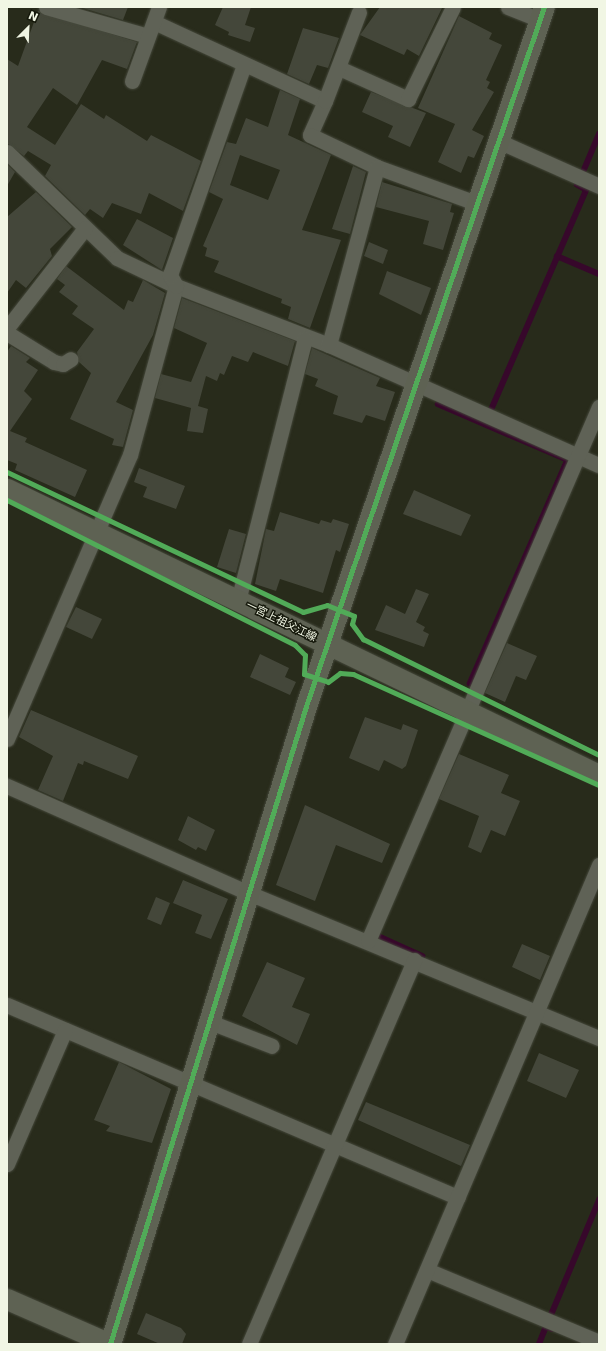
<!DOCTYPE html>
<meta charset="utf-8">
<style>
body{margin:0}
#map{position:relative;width:606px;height:1351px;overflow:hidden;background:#282b1b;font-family:"DejaVu Sans","Noto Sans JP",sans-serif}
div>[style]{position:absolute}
.stream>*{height:5.5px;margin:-2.75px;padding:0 2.75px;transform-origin:2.75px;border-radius:2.75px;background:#37082b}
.building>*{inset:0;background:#44473a}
.roads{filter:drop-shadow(0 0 1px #45483b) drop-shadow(0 0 1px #45483b)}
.street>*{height:15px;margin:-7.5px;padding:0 7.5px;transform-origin:7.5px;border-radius:7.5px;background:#5f6256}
.secondary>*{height:21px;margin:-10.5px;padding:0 10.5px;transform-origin:10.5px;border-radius:10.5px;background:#5e6253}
.cycleway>*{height:5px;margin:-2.5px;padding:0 2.5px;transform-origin:2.5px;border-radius:2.5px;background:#51ab58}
span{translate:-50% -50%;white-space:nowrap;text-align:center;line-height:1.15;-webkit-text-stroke:3px #15180b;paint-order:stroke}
.street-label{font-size:11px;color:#f1f6e4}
.frame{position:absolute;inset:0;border:8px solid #f1f6e4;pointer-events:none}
.north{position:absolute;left:8px;top:8px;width:40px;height:40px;-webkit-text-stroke:3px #15180b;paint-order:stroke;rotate:24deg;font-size:11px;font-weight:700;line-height:16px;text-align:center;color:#f1f6e4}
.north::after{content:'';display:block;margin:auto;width:14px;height:18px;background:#f1f6e4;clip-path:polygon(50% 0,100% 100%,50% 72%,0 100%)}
</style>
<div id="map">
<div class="stream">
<div style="left:583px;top:172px;width:41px;rotate:-67.2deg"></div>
<div style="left:557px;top:256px;width:46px;rotate:23.2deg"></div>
<div style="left:438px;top:404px;width:142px;rotate:23.3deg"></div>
<div style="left:568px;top:460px;width:244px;rotate:113.6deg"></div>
<div style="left:491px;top:410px;width:240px;rotate:-66.6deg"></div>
<div style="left:586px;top:190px;width:10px;rotate:-151deg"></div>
<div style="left:376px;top:935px;width:51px;rotate:24.5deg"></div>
<div style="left:551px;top:1315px;width:125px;rotate:-67.3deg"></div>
<div style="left:539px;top:1344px;width:18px;rotate:-68deg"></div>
<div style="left:546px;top:1327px;width:6px;rotate:18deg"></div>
</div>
<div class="building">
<div style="clip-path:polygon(79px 7px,128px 7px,123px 20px)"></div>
<div style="clip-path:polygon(223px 7px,251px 7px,245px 25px,255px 28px,250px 42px,228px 35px,229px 32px,215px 25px)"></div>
<div style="clip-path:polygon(380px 7px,442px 8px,419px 56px,407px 49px,404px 55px,360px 35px)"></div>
<div style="clip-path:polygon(38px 11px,137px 42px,127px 69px,102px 60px,77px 105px,53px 88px,27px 127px,55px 145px,81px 104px,104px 119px,106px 115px,147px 141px,151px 135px,201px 161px,183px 211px,149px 193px,141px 214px,112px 203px,103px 218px,90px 209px,85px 215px,45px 176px,51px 165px,28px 151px,24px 156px,7px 143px,7px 59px,18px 66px)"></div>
<div style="clip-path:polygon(459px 16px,492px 33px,489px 39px,502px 45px,486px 80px,490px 82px,487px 88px,494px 92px,472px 130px,484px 136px,474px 158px,468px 156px,461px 173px,438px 162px,455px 124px,418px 108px)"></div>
<div style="clip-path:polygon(303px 28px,339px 38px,328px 68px,317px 65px,309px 84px,287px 74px)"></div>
<div style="clip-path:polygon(evenodd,280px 90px,300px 99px,288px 135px,331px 155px,302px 230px,341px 240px,310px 328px,288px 319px,291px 307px,281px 303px,282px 299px,214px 272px,219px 261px,205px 256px,207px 248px,203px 246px,223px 199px,209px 192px,227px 142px,236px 144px,246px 118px,268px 127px,280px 90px,240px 155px,280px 170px,268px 200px,230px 185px,240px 155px)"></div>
<div style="clip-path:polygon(371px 92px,426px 113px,410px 147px,388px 137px,393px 126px,362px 112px)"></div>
<div style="clip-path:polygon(7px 164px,15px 172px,7px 186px)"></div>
<div style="clip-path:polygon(353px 166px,366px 172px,350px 234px,332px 229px)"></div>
<div style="clip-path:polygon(382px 182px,452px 204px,450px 212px,454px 213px,443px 250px,423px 244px,429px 221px,376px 207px)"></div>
<div style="clip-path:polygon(36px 192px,72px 227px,50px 249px,52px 256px,26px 288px,16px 280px,7px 293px,7px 217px)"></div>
<div style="clip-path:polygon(137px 219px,173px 238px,162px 270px,123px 245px)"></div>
<div style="clip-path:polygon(369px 242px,388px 250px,383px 264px,364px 256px)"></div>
<div style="clip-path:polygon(66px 266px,124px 310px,128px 300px,133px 302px,143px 280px,165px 293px,153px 335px,116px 402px,133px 410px,123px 447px,112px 445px,114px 439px,70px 419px,91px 373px,79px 362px,77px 352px,94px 329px,72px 314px,78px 306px,59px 292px,65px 285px,57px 279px)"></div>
<div style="clip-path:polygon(387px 271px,431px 288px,421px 315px,379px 294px)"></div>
<div style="clip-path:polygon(182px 298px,295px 341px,288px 366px,253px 352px,248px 362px,232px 356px,224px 375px,220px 373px,217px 381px,206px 376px,198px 406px,208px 409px,203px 433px,187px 431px,191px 408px,155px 398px,161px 374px,191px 382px,207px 343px,174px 328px)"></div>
<div style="clip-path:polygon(11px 346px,30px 358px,26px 362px,38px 370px,24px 391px,32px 399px,10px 431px,27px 438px,25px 442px,87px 470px,75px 497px,15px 470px,17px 464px,7px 460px,7px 352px)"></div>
<div style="clip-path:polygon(312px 348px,380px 378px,376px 386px,395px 392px,385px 421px,366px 415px,362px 423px,333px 414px,338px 396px,315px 386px,318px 379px,305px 374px)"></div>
<div style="clip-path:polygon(139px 468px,185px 486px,176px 509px,143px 497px,147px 487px,134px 482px)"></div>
<div style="clip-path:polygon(414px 490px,471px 515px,461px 536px,403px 514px)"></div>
<div style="clip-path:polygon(280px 512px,319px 524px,321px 520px,331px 523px,333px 519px,349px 524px,340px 552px,336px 550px,323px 593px,280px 579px,276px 591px,255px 584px,266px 529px,274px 531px)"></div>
<div style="clip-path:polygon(229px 529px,246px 534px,236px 573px,217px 567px)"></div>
<div style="clip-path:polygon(416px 589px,429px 594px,416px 622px,425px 627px,423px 631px,429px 634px,424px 647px,375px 630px,386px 605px,405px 614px)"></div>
<div style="clip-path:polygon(76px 607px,102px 619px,92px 639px,66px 627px)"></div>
<div style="clip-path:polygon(507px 643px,537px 656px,526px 680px,516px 676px,505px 702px,485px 693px)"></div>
<div style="clip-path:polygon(260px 654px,289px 668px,285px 677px,296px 682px,290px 695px,250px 677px)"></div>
<div style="clip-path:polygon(31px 710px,138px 756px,128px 779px,84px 761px,83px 765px,78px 763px,63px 801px,38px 790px,53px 756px,19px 737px)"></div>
<div style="clip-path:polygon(365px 717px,401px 730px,403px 724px,418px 730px,406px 766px,402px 769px,384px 760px,379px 771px,349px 758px)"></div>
<div style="clip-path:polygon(459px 754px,509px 775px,501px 793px,520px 801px,505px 836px,491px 830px,481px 853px,468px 847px,479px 816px,439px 799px)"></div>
<div style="clip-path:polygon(305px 805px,390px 844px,382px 863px,336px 845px,315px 901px,276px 885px)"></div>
<div style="clip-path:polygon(188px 816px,215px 830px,206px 851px,198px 847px,196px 850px,178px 840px)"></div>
<div style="clip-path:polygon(183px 880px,228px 899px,211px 939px,195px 933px,202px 915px,173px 903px)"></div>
<div style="clip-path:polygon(156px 897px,170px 903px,161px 925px,147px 919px)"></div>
<div style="clip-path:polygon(522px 944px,550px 956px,540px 980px,512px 967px)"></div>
<div style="clip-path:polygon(267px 962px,305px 978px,292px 1007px,310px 1014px,297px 1045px,242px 1016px)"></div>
<div style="clip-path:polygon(539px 1053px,579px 1070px,566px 1098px,527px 1081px)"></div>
<div style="clip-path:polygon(119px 1062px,171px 1089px,152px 1143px,106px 1131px,110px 1126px,94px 1120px)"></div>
<div style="clip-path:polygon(366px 1102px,470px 1145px,461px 1166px,358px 1120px)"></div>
<div style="clip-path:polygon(146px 1313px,181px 1328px,186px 1334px,182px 1344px,160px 1344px,137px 1334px)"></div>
</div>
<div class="roads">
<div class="street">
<div style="left:46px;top:7px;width:106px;rotate:15.9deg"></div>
<div style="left:508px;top:7px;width:35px;rotate:22deg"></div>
<div style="left:154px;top:22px;width:188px;rotate:24.8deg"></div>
<div style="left:325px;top:101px;width:37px;rotate:114deg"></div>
<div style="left:310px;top:135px;width:74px;rotate:25.5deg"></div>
<div style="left:377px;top:167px;width:105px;rotate:20deg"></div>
<div style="left:339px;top:68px;width:76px;rotate:24.2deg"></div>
<div style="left:408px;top:99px;width:102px;rotate:-63.9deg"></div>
<div style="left:132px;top:81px;width:79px;rotate:-70deg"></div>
<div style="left:325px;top:101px;width:95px;rotate:-69.1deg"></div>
<div style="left:498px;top:141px;width:111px;rotate:24deg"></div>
<div style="left:7px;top:152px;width:153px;rotate:43.9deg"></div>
<div style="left:117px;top:258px;width:65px;rotate:25.4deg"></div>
<div style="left:176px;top:286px;width:164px;rotate:21.1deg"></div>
<div style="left:329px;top:345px;width:295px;rotate:24deg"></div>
<div style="left:7px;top:328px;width:127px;rotate:-52deg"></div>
<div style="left:7px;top:333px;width:55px;rotate:31.7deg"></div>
<div style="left:54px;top:362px;width:9px;rotate:13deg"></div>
<div style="left:63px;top:364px;width:9px;rotate:-32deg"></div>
<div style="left:329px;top:345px;width:184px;rotate:-74.9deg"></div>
<div style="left:238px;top:601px;width:271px;rotate:-75.7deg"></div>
<div style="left:7px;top:739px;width:309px;rotate:-66.6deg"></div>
<div style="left:130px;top:455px;width:175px;rotate:-74.8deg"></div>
<div style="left:176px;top:286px;width:13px;rotate:-119deg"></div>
<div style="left:170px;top:275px;width:223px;rotate:-70.6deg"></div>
<div style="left:7px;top:786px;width:267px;rotate:23.9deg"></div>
<div style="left:251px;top:894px;width:377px;rotate:22.5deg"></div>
<div style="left:368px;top:941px;width:582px;rotate:-66.61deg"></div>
<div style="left:7px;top:1005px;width:490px;rotate:23.1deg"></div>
<div style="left:210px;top:1022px;width:66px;rotate:21.2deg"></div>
<div style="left:7px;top:1164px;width:146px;rotate:-66.6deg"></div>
<div style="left:427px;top:1270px;width:186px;rotate:22.7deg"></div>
<div style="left:249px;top:1344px;width:418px;rotate:-66.7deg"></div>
<div style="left:395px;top:1344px;width:521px;rotate:-66.93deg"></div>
</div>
<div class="secondary">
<div style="left:7px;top:489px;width:657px;rotate:25.79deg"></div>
<div style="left:7px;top:1299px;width:112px;rotate:23.6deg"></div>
<div style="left:110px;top:1344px;width:667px;rotate:-72.92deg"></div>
<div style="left:306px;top:706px;width:738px;rotate:-71.2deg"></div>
</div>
</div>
<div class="cycleway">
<div style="left:7px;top:472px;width:327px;rotate:25.3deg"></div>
<div style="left:303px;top:612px;width:25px;rotate:-16deg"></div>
<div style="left:327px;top:605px;width:29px;rotate:22deg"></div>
<div style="left:354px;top:616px;width:8px;rotate:104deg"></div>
<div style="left:352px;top:624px;width:19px;rotate:54deg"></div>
<div style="left:363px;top:639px;width:263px;rotate:26.2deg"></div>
<div style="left:7px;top:500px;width:322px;rotate:26.7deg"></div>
<div style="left:295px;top:645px;width:14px;rotate:45deg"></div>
<div style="left:305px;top:655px;width:19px;rotate:93deg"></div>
<div style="left:304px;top:674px;width:25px;rotate:18deg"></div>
<div style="left:328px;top:682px;width:15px;rotate:-37deg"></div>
<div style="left:340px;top:673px;width:13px;rotate:4deg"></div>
<div style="left:353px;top:674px;width:270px;rotate:24.3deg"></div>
<div style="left:110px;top:1344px;width:667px;rotate:-72.92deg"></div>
<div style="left:306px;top:706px;width:738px;rotate:-71.2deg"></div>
</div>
<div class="street-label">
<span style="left:281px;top:622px;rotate:26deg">一宮上祖父江線</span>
</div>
<div class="frame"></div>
<div class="north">N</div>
</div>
